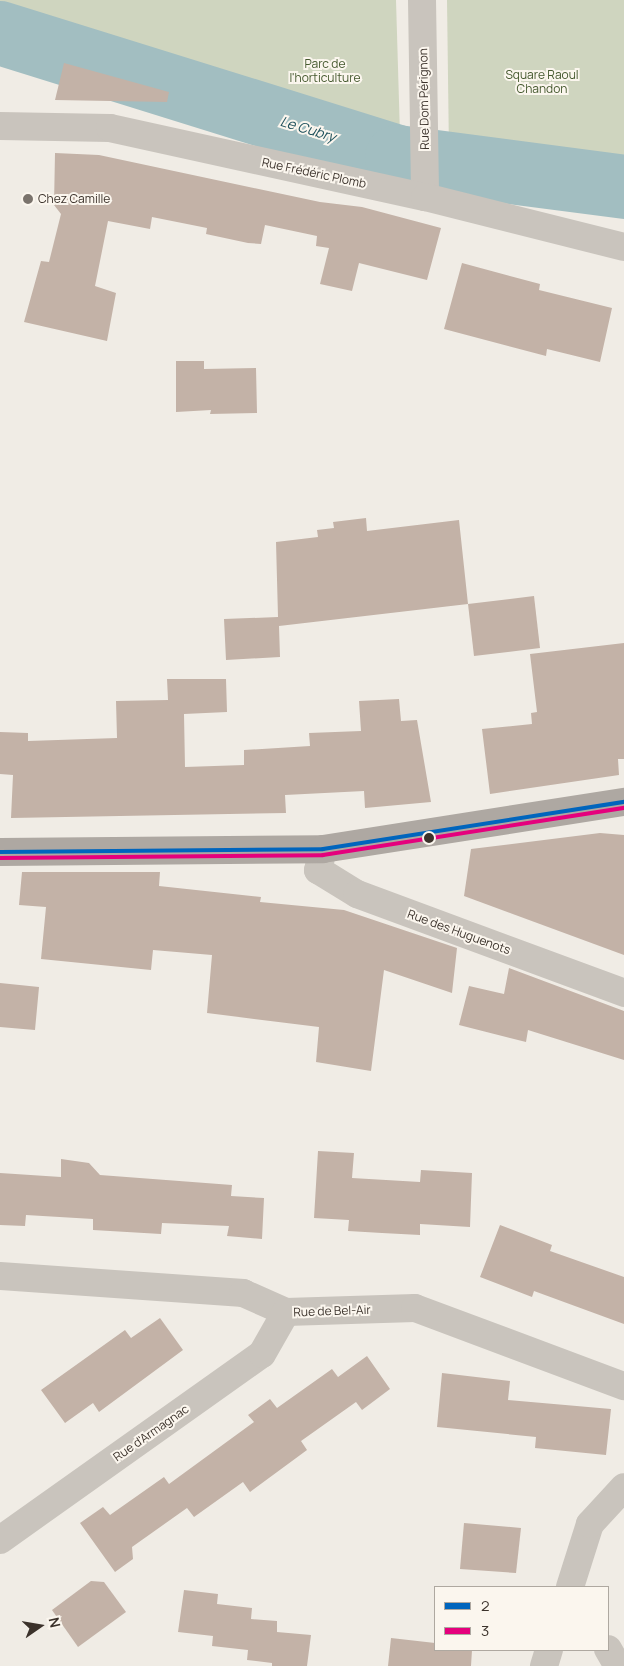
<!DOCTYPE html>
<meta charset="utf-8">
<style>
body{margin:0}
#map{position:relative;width:624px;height:1666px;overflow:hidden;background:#f0ece5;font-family:Manrope,sans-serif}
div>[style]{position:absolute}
.green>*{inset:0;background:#cfd5bf}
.river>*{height:64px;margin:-32px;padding:0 32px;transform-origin:32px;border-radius:32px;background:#a2bec1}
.building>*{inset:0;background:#c3b2a7}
.minor>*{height:28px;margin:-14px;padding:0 14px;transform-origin:14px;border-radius:14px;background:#c9c4bd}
.major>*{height:28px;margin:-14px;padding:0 14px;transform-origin:14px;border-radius:14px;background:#aea8a2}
.bus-1>*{height:4px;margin:-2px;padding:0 2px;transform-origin:2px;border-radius:2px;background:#0065bd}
.bus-2>*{height:4px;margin:-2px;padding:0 2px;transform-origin:2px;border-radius:2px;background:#e5007d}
.dots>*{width:14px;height:14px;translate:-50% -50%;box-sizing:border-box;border:2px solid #fbf6ee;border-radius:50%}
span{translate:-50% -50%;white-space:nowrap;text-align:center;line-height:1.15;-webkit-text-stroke:4px #fbf6ee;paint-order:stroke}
.park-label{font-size:12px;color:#45592f}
.street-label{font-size:12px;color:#3b322b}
.poi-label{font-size:12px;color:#3b322b}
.left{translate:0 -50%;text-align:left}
.water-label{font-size:14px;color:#20525d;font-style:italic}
.legend{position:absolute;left:434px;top:1586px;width:175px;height:65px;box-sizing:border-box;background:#fbf6ee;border:1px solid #aea8a0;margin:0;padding:6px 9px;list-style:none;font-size:15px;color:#3b322b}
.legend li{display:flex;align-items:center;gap:10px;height:25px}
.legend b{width:25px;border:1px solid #aea8a0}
.north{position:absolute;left:15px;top:1601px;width:50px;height:50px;-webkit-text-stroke:4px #fbf6ee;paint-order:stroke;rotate:77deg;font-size:14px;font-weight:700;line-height:20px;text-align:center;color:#3b322b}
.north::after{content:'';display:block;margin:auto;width:18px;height:22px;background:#3b322b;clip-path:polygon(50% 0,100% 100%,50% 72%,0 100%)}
</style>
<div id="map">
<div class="green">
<div style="clip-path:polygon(0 0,396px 0,401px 169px,0 47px)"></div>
<div style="clip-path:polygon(447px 0,624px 0,624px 173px,449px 154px)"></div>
</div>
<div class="river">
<div style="left:0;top:33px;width:416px;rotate:17.3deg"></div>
<div style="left:397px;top:157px;width:229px;rotate:7.5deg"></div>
</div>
<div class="building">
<div style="clip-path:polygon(64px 63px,169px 92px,167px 102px,55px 100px)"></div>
<div style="clip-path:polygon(55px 153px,99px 155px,320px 202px,362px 207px,441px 228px,427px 280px,359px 263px,352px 291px,320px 284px,329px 248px,316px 246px,317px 236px,265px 225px,261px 244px,248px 243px,206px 234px,207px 228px,152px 217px,150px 229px,108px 221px,95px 286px,116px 293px,107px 341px,24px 322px,41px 261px,49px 262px,61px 214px,54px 205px)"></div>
<div style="clip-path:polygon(462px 263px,540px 284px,539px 290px,612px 308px,600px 362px,547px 349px,546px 356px,444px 329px)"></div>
<div style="clip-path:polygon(176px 361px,204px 361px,204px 369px,256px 368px,257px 413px,210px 414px,211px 410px,176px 412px)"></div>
<div style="clip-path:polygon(366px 518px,367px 531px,459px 520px,468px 604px,279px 626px,280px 657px,226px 660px,224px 619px,278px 617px,276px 542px,318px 537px,317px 530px,334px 528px,333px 522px)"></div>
<div style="clip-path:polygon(534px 596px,540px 648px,474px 656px,468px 604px)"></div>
<div style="clip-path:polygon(624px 643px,624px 759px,618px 759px,619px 775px,490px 794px,482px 729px,532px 724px,531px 713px,537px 712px,530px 654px)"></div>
<div style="clip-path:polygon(167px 679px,226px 679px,227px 712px,184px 714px,185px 767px,244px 765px,244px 750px,310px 746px,309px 733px,361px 731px,359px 701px,399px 699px,401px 721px,417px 720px,431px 802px,365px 808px,364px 791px,285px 795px,286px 813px,11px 818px,13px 775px,0 774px,0 732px,28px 733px,28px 741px,117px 738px,116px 701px,168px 700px)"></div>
<div style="clip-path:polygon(600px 833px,624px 835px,624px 955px,464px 896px,471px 849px)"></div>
<div style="clip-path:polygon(22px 872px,160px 872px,159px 886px,261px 897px,260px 902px,344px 910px,457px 948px,452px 993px,384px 970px,371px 1071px,316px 1062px,319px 1027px,207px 1013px,212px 955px,153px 950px,151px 970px,41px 959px,46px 907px,19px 905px)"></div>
<div style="clip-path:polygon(509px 968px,624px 1011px,624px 1060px,528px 1030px,526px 1042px,459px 1025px,469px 986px,504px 994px)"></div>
<div style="clip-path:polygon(0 983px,39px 987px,35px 1030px,0 1027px)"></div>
<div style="clip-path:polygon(318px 1151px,354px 1153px,352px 1178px,420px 1182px,421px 1170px,472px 1173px,470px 1227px,420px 1224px,420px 1235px,382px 1233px,348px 1231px,349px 1220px,314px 1218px)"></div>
<div style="clip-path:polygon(61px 1159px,89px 1163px,100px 1175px,232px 1185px,231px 1196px,264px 1198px,262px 1239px,227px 1236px,229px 1226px,162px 1223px,161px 1234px,93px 1230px,93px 1219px,26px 1215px,25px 1226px,0 1225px,0 1173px,61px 1177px)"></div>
<div style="clip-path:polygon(500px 1225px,552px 1245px,550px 1251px,624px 1277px,624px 1324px,534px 1291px,532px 1297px,480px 1277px)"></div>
<div style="clip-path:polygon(160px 1318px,183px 1350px,99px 1412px,93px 1403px,65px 1423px,41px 1390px,125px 1330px,131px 1338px)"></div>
<div style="clip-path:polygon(367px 1356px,390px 1389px,362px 1410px,356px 1402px,301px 1441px,307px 1450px,250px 1492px,243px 1482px,194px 1517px,187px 1508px,132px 1547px,133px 1559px,115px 1572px,80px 1523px,103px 1507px,110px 1515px,164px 1477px,169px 1484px,254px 1422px,248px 1415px,270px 1399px,277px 1408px,332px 1369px,338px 1377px)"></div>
<div style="clip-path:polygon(442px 1373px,510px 1381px,508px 1400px,611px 1409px,606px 1455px,535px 1448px,536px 1437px,437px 1427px)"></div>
<div style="clip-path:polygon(464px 1523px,521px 1528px,516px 1573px,460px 1569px)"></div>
<div style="clip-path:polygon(91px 1581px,104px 1582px,126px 1612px,78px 1647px,52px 1610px)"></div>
<div style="clip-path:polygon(184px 1590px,218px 1594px,217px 1604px,252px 1608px,251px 1619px,277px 1621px,277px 1632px,311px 1635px,307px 1666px,272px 1666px,272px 1663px,247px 1660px,248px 1650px,212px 1646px,213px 1636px,178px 1632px)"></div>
<div style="clip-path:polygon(391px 1638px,435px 1643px,435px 1650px,472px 1650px,471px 1666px,388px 1666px)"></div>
</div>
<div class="minor">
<div style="left:422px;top:0;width:197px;rotate:89.1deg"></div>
<div style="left:0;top:126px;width:110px;rotate:1deg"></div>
<div style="left:110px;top:128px;width:322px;rotate:12.4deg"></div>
<div style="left:425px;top:197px;width:205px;rotate:14.1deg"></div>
<div style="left:323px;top:849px;width:22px;rotate:103deg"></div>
<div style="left:318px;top:870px;width:46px;rotate:31.6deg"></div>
<div style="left:357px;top:894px;width:285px;rotate:20.3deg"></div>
<div style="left:0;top:1276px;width:244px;rotate:4deg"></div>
<div style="left:243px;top:1293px;width:47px;rotate:23.8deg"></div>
<div style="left:286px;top:1312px;width:129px;rotate:-1.8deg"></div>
<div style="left:415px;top:1308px;width:223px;rotate:20.5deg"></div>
<div style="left:0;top:1540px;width:321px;rotate:-35.4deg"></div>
<div style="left:262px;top:1354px;width:48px;rotate:-60.3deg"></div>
<div style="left:570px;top:1587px;width:66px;rotate:-72.4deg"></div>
<div style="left:590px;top:1524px;width:50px;rotate:-47.4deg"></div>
<div style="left:608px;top:1649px;width:20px;rotate:60deg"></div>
<div style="left:544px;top:1666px;width:17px;rotate:-73deg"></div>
</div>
<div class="major">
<div style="left:0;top:852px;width:323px;rotate:-0.5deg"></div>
<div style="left:323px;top:849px;width:305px;rotate:-8.9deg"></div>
</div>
<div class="bus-1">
<div style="left:0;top:852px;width:323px;rotate:-0.5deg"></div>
<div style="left:323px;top:849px;width:305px;rotate:-8.9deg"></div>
</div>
<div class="bus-2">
<div style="left:0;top:858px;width:323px;rotate:-0.5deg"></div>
<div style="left:323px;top:855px;width:305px;rotate:-8.9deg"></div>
</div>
<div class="dots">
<div style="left:28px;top:199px;background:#7a736c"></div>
<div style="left:429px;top:838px;background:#3b322b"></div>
</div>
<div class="park-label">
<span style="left:325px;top:71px">Parc de<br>l'horticulture</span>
<span style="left:542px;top:82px">Square Raoul<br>Chandon</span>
</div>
<div class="street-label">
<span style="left:424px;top:99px;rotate:-91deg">Rue Dom Pérignon</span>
<span style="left:314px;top:173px;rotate:12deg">Rue Frédéric Plomb</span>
<span style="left:459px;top:932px;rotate:20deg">Rue des Huguenots</span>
<span style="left:332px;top:1311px;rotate:-2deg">Rue de Bel-Air</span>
<span style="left:151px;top:1433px;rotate:-35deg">Rue d'Armagnac</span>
</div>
<div class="poi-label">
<span class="left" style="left:38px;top:199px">Chez Camille</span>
</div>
<div class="water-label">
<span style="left:308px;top:129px;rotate:17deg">Le Cubry</span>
</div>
<ul class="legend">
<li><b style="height:6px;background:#0065bd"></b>2</li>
<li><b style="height:6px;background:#e5007d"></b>3</li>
</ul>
<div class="north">N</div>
</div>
